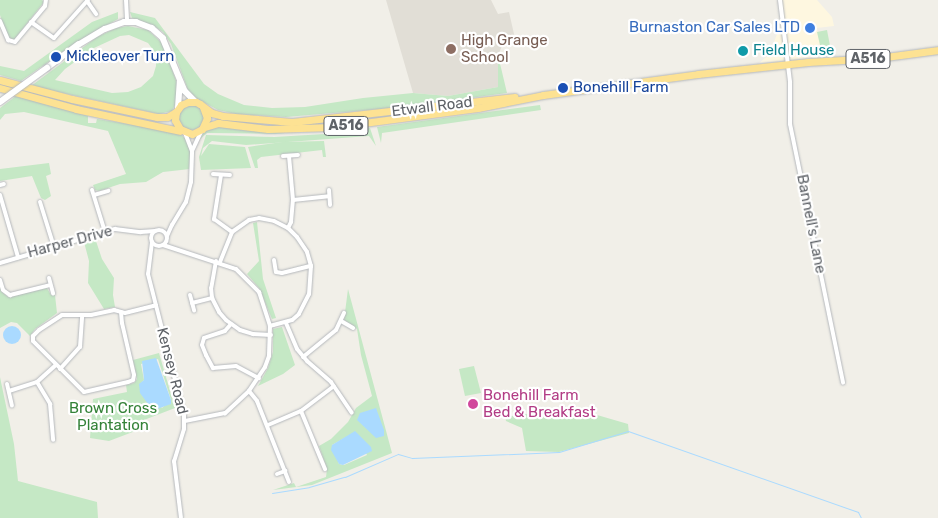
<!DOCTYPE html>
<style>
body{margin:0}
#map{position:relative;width:938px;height:518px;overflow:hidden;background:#f1efe8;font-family:Rubik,sans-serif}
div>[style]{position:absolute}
.commercial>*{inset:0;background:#fef7e0}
.education>*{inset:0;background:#e1ded6}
.green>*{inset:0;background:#c5e8c5}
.round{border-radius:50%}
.water>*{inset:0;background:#aadaff}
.stream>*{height:1px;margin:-0.5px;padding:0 0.5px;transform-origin:0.5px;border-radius:0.5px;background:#aadaff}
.roads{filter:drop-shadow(0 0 1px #b5b8bc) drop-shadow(0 0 1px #b5b8bc)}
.street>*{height:4px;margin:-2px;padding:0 2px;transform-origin:2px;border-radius:2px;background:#fff}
.street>.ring{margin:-2px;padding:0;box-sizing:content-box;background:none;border:4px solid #fff;border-radius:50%}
.secondary>*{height:5.5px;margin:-2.75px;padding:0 2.75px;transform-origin:2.75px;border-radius:2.75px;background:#fff}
.highway>*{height:7px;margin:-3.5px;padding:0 3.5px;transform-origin:3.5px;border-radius:3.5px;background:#fde293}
.bridges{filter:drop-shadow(0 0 1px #b6babf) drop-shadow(0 0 1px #b6babf)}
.secondary-bridge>*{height:5.5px;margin:-2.75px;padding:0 2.75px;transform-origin:2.75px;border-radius:2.75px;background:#fff}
.dots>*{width:14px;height:14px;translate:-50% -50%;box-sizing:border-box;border:2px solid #fff;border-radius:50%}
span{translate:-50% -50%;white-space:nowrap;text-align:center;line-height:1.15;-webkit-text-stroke:4.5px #fff;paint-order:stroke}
.shield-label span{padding:1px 4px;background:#fff;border:1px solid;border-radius:4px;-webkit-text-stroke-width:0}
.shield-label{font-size:14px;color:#5f6368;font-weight:700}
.shop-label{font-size:15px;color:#366cbe}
.right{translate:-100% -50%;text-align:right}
.education-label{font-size:15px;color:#785e54}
.left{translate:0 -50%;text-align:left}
.culture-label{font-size:15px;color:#0d838f}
.transit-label{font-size:15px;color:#164399}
.street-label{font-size:15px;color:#5f6368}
.hotel-label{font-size:15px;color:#b23c85}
.park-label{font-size:15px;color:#348238}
</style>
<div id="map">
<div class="commercial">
<div style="clip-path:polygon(779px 0,817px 0,832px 17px,834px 26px,817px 28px,822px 57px,759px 63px,769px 55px,782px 21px)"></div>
</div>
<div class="education">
<div style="clip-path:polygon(386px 0,491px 0,498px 14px,509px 12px,514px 34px,510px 41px,503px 44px,498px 55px,498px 87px,448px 96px,413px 93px)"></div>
</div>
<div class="green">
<div style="clip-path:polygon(0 0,42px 0,44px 2px,13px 41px,8px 39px,0 15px)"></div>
<div style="clip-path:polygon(118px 12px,118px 19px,80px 40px,21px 81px,0 75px,0 66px,24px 71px,92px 22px)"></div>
<div style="clip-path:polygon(130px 12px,155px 18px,204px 84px,218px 94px,244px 105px,272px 108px,305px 107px,363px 98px,413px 93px,448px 96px,498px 87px,498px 55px,507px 93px,403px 107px,286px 117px,236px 114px,218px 110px,194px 97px,188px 90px,171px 44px,163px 32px,154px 26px,132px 18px)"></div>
<div style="clip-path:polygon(evenodd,128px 26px,148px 30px,163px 44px,178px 86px,175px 105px,172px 111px,159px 114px,31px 86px,97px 37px,116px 28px,128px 26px,129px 35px,148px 43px,156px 54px,156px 66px,153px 76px,141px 87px,128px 92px,112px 93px,55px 80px,65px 69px,94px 48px,120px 36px,129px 35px)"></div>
<div style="clip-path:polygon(827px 30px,832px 56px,816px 57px,814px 52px,819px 51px,822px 54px,817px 32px)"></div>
<div style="clip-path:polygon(16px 96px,88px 116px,88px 123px,96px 123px,97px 119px,178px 132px,187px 140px,191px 152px,190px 169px,163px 172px,146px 182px,120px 184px,99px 191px,95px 190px,93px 185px,126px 174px,108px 131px,24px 112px,5px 114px,0 120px,0 108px)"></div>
<div class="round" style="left:178px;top:104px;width:26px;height:26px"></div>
<div style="clip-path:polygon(540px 105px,541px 110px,382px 133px,381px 143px,377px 127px)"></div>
<div style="clip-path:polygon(215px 126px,242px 130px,286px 134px,207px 133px,199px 140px,207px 128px)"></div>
<div style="clip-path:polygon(370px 128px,376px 146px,369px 136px,246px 145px,212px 141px,203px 148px,201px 156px,209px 144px,245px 147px,251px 168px,201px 170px,199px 157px,206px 135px,274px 137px,325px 134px)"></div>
<div style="clip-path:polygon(324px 141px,326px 157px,323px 157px,322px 150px,261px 157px,257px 160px,258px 168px,255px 168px,248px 147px,282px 142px)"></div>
<div style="clip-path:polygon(49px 163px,51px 174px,46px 176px,51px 196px,45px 200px,41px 198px,32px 176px,0 181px,0 169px)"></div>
<div style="clip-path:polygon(257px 222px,263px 279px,276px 318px,272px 319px,259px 288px,247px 274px,259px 261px,253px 223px)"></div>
<div style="clip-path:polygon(95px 238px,102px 259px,114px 278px,113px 295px,115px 307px,104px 309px,88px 283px,89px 261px,84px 242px)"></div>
<div style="clip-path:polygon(0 287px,2px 292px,8px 297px,47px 288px,51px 295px,55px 295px,57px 313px,35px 329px,30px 336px,17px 323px,11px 322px,0 328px)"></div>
<div style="clip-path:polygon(evenodd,348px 289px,392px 453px,312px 485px,273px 490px,294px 483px,296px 487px,326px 477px,327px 469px,319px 446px,331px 439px,348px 422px,356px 408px,372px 396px,361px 355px,357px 329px,344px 320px,348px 289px,355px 432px,367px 455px,344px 465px,339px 464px,332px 445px,355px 432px)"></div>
<div style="clip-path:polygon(282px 327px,295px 365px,283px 374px,258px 386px,268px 368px,273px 352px,273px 329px)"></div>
<div style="clip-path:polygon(evenodd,159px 353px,175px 408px,144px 420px,138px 430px,109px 441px,90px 438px,93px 399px,127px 392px,126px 385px,134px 383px,137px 379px,133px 360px,159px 353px,158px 359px,171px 400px,162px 408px,140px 384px,144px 380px,141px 364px,158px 359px)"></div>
<div style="clip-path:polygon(474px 366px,481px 393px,465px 396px,459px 369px)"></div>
<div style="clip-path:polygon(0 377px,14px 444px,18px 481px,97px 502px,98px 518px,0 518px)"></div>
<div style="clip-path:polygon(573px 408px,628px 424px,629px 433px,559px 452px,526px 451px,522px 428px,506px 421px,505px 417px)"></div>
</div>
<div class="water">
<div class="round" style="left:3px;top:326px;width:18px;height:18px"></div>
<div style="clip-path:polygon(156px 358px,171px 400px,171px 404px,157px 409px,151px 408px,140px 393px,139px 384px,144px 380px,142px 361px)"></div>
<div style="clip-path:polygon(376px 408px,384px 430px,384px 436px,376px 438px,357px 420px,360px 413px)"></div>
<div style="clip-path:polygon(355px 431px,371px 447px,372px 451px,343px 465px,339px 464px,331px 450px,332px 445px)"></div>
</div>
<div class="stream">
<div style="left:272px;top:493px;width:37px;rotate:-9deg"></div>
<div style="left:309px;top:487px;width:37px;rotate:-16deg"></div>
<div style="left:345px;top:477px;width:58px;rotate:-23.5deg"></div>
<div style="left:398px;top:454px;width:15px;rotate:16deg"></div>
<div style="left:412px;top:458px;width:147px;rotate:-2.3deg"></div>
<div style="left:559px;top:452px;width:72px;rotate:-16.9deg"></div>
<div style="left:628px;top:431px;width:244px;rotate:19.4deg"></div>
<div style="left:858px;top:512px;width:7px;rotate:63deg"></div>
</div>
<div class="roads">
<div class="street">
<div style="left:126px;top:0;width:22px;rotate:87deg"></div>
<div style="left:780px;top:0;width:83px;rotate:83deg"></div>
<div style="left:790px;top:82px;width:42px;rotate:90deg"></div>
<div style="left:790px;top:124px;width:264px;rotate:78.4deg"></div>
<div style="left:87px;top:1px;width:16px;rotate:55deg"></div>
<div style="left:0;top:21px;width:21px;rotate:67deg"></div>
<div style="left:8px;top:40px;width:7px;rotate:16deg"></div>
<div style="left:15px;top:42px;width:47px;rotate:-50.2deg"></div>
<div style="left:45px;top:6px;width:6px;rotate:-81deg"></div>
<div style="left:31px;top:22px;width:28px;rotate:35deg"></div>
<div style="left:54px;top:38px;width:51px;rotate:-48.2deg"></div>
<div style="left:192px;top:151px;width:23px;rotate:-65deg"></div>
<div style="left:283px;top:156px;width:15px;rotate:-4deg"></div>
<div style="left:213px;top:174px;width:17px;rotate:3deg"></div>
<div style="left:221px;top:175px;width:45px;rotate:99deg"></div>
<div style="left:214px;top:219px;width:22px;rotate:36deg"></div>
<div style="left:0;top:185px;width:4px;rotate:-14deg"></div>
<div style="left:92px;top:190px;width:44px;rotate:72.8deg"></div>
<div style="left:329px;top:190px;width:15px;rotate:86deg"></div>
<div style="left:0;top:195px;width:65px;rotate:73.8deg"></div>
<div style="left:94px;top:195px;width:15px;rotate:-16deg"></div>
<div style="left:293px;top:200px;width:36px;rotate:-6deg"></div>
<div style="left:40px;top:202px;width:47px;rotate:72.7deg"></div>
<div style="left:288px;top:228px;width:7px;rotate:-63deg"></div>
<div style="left:291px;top:222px;width:22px;rotate:-85deg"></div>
<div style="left:293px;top:200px;width:44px;rotate:-95.2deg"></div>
<div class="ring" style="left:151px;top:230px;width:12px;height:12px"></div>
<div style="left:167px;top:236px;width:12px;rotate:-66deg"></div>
<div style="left:172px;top:225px;width:27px;rotate:-59deg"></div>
<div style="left:186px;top:202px;width:21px;rotate:-76deg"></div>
<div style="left:191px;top:182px;width:31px;rotate:-88deg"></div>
<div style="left:192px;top:151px;width:19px;rotate:-111deg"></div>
<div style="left:152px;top:242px;width:32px;rotate:97deg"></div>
<div style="left:148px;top:274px;width:146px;rotate:75.7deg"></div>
<div style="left:184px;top:415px;width:14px;rotate:90deg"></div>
<div style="left:184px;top:429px;width:34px;rotate:107deg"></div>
<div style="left:174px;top:461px;width:57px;rotate:83deg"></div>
<div style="left:163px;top:245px;width:77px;rotate:18.2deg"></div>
<div style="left:236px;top:269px;width:33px;rotate:45deg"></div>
<div style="left:259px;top:292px;width:36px;rotate:72deg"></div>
<div style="left:270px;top:326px;width:30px;rotate:92deg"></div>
<div style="left:269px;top:356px;width:12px;rotate:110deg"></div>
<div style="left:265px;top:367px;width:29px;rotate:124deg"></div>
<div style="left:249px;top:391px;width:33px;rotate:137deg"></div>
<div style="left:225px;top:413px;width:41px;rotate:168.7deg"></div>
<div style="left:274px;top:260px;width:12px;rotate:81deg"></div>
<div style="left:276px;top:272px;width:6px;rotate:9deg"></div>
<div style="left:282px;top:273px;width:30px;rotate:-14deg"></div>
<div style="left:216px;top:261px;width:27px;rotate:100deg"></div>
<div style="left:211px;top:288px;width:10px;rotate:84deg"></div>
<div style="left:212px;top:298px;width:16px;rotate:63deg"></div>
<div style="left:219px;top:312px;width:11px;rotate:49deg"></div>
<div style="left:226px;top:320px;width:17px;rotate:36deg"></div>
<div style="left:240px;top:330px;width:14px;rotate:17deg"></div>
<div style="left:253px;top:334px;width:18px;rotate:3deg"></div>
<div style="left:220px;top:262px;width:32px;rotate:-68deg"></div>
<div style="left:232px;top:232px;width:21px;rotate:-35deg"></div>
<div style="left:249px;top:220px;width:10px;rotate:-11deg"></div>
<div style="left:259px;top:218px;width:15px;rotate:11deg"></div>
<div style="left:274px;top:221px;width:16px;rotate:27deg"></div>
<div style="left:288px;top:228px;width:13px;rotate:45deg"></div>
<div style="left:297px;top:237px;width:18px;rotate:56deg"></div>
<div style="left:307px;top:252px;width:15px;rotate:74deg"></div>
<div style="left:311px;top:266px;width:28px;rotate:94deg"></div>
<div style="left:309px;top:294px;width:22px;rotate:117deg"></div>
<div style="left:299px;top:314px;width:9px;rotate:139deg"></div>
<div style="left:292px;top:320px;width:23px;rotate:165deg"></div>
<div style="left:0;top:263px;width:120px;rotate:-16.5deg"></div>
<div style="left:115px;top:229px;width:26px;rotate:7deg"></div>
<div style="left:141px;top:232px;width:14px;rotate:-4deg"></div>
<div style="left:49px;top:278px;width:16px;rotate:75deg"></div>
<div style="left:0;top:280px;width:10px;rotate:73deg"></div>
<div style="left:3px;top:290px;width:9px;rotate:36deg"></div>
<div style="left:10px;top:295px;width:41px;rotate:-14deg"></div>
<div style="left:190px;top:295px;width:16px;rotate:75deg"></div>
<div style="left:192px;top:303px;width:21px;rotate:-14deg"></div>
<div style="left:121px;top:312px;width:11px;rotate:85deg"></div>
<div style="left:122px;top:323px;width:53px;rotate:77deg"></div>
<div style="left:134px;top:375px;width:5px;rotate:101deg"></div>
<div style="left:133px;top:380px;width:5px;rotate:158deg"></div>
<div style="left:128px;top:382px;width:45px;rotate:167.2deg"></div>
<div style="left:84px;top:392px;width:72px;rotate:-135deg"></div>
<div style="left:33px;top:341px;width:5px;rotate:-90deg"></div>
<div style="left:33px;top:336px;width:8px;rotate:-45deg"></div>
<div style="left:39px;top:330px;width:27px;rotate:-33deg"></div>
<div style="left:62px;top:315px;width:29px"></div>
<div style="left:91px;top:315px;width:24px;rotate:-12deg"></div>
<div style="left:114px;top:310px;width:11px;rotate:15deg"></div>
<div style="left:125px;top:313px;width:32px;rotate:-14deg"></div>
<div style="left:341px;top:321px;width:14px;rotate:30deg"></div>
<div style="left:286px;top:323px;width:28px;rotate:67deg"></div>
<div style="left:297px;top:349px;width:16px;rotate:50deg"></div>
<div style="left:307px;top:361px;width:32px;rotate:41deg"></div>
<div style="left:331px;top:382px;width:37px;rotate:56deg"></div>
<div style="left:231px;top:324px;width:9px;rotate:131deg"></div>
<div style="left:225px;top:331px;width:22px;rotate:162deg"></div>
<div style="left:204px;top:338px;width:7px;rotate:106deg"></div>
<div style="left:202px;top:345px;width:11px;rotate:68deg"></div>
<div style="left:206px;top:355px;width:15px;rotate:62deg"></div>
<div style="left:213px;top:368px;width:23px;rotate:-5deg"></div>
<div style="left:236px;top:366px;width:26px;rotate:28deg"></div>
<div style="left:303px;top:357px;width:43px;rotate:-39.3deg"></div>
<div style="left:336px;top:330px;width:19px;rotate:-65deg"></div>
<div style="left:60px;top:369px;width:30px;rotate:-48deg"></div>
<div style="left:80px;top:347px;width:32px;rotate:-86deg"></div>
<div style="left:37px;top:382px;width:26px;rotate:59deg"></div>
<div style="left:50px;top:404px;width:36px;rotate:85deg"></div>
<div style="left:7px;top:384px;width:22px;rotate:77deg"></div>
<div style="left:9px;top:391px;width:29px;rotate:-18deg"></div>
<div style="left:37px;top:382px;width:25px;rotate:-42deg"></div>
<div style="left:249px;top:391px;width:13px;rotate:51deg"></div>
<div style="left:257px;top:401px;width:87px;rotate:68.4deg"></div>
<div style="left:301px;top:411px;width:63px;rotate:67.5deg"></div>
<div style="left:268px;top:425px;width:36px;rotate:-23deg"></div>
<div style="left:301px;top:411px;width:41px;rotate:-37.1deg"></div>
<div style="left:277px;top:474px;width:9px;rotate:-21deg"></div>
</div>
<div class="secondary">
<div style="left:47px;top:68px;width:39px;rotate:-37deg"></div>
<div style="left:78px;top:45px;width:31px;rotate:-31deg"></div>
<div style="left:105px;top:29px;width:20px;rotate:-20deg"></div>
<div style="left:124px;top:22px;width:12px"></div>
<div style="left:136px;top:22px;width:17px;rotate:21deg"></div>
<div style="left:152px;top:28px;width:15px;rotate:42deg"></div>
<div style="left:163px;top:38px;width:57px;rotate:67.5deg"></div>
<div style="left:185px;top:91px;width:16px;rotate:45deg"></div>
<div style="left:178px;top:108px;width:26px;rotate:-86deg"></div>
</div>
<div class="highway">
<div style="left:0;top:80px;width:74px;rotate:14.8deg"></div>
<div style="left:72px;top:99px;width:87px;rotate:12deg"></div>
<div style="left:157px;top:117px;width:10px"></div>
<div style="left:167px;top:117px;width:10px;rotate:-29deg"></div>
<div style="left:0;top:88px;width:79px;rotate:15.4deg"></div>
<div style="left:76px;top:109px;width:106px;rotate:11.9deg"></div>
<div style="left:203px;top:107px;width:12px;rotate:70deg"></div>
<div style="left:207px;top:118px;width:12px;rotate:114deg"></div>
<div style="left:202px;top:129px;width:11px;rotate:153deg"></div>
<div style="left:192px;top:134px;width:13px;rotate:-157deg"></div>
<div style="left:180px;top:129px;width:10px;rotate:-119deg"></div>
<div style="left:175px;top:120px;width:8px;rotate:-83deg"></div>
<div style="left:176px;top:112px;width:9px;rotate:-54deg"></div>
<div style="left:181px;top:105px;width:8px;rotate:-23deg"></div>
<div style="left:188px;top:102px;width:8px"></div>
<div style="left:196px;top:102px;width:4px;rotate:27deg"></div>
<div style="left:200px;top:104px;width:15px;rotate:37deg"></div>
<div style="left:212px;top:113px;width:11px;rotate:15deg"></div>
<div style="left:223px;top:116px;width:69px;rotate:5deg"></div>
<div style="left:292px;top:122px;width:224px;rotate:-6.4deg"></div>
<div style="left:205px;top:127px;width:14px;rotate:-17deg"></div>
<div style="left:218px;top:123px;width:50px;rotate:6.8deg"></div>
<div style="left:268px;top:129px;width:65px;rotate:-1.8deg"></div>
<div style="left:333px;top:127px;width:146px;rotate:-7.5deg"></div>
<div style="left:478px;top:108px;width:66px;rotate:-11.3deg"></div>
<div style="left:543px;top:95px;width:156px;rotate:-7.7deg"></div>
<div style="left:698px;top:74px;width:111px;rotate:-6.2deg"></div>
<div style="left:808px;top:62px;width:70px;rotate:-3.3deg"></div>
<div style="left:878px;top:58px;width:61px;rotate:-7.6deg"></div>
</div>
</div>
<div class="bridges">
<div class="secondary-bridge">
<div style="left:0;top:102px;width:58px;rotate:-35.9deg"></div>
</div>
</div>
<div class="dots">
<div style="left:810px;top:28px;background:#3f7fe0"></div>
<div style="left:451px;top:49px;background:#8d6e63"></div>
<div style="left:743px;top:51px;background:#0f9aa8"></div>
<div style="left:56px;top:57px;background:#1a4fb4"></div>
<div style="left:563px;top:88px;background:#1a4fb4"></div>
<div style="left:473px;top:404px;background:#d1479c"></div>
</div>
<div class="shield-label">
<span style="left:868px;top:59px">A516</span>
<span style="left:346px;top:126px">A516</span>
</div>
<div class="shop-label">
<span class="right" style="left:800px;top:28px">Burnaston Car Sales LTD</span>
</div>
<div class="education-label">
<span class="left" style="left:461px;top:49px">High Grange<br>School</span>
</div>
<div class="culture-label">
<span class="left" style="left:753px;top:51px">Field House</span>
</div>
<div class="transit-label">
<span class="left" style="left:66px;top:57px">Mickleover Turn</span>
<span class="left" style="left:573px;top:88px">Bonehill Farm</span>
</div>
<div class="street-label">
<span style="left:432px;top:107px;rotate:-7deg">Etwall Road</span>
<span style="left:811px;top:224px;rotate:79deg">Bannell's Lane</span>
<span style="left:70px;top:242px;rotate:-15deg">Harper Drive</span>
<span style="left:172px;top:371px;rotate:76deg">Kensey Road</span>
</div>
<div class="hotel-label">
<span class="left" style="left:483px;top:404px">Bonehill Farm<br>Bed &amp; Breakfast</span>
</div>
<div class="park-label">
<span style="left:113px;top:417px">Brown Cross<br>Plantation</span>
</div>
</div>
